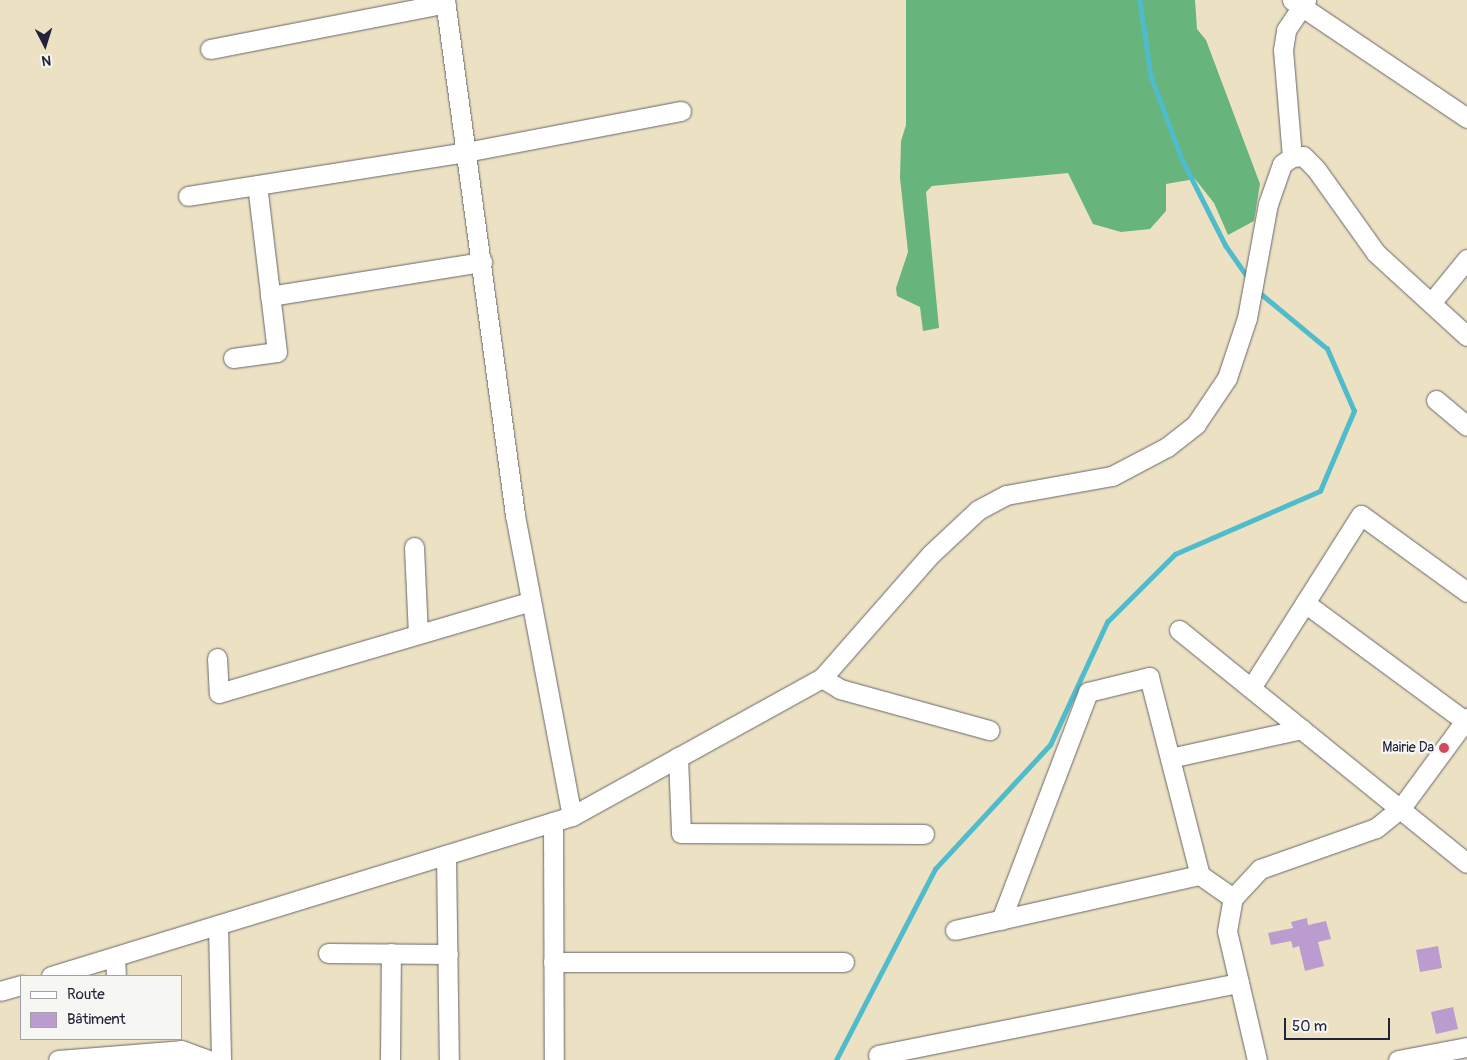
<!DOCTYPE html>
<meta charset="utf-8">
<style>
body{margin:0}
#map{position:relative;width:1467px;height:1060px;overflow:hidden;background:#ece2c3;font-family:Pangolin,sans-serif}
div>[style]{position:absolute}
.forest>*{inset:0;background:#68b47d}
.stream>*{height:4.5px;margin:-2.25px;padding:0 2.25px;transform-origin:2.25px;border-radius:2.25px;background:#4fbbcb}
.building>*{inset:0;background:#bc9bce}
.roads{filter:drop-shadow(0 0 1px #69656b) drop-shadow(0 0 1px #69656b)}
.minor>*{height:19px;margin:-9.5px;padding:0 9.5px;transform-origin:9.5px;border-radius:9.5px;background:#fff}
.dots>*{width:14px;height:14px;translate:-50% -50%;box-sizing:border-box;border:2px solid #f6f6f2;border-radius:50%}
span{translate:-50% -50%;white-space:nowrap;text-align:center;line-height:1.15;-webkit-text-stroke:4.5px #f6f6f2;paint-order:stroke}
.poi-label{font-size:14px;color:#22223b}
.right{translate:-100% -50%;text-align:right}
.legend{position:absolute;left:20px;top:975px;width:162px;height:65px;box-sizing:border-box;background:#f6f6f2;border:1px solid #a1a1a9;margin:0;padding:6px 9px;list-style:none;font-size:15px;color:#22223b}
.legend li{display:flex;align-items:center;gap:10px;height:25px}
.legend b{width:25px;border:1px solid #a1a1a9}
.north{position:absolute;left:20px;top:20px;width:50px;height:50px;-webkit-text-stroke:4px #f6f6f2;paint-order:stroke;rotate:175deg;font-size:14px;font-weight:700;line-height:20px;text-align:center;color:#22223b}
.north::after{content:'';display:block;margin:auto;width:18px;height:22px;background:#22223b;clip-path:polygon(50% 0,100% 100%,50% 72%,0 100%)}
.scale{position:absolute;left:1284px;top:1018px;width:106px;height:22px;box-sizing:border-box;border:2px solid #22223b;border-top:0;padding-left:6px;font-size:15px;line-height:18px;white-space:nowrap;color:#22223b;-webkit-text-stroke:4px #f6f6f2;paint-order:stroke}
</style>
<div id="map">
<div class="forest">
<div style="clip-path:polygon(906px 0,1195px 0,1197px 29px,1206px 40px,1260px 184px,1254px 221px,1228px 235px,1214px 203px,1195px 179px,1166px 184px,1166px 211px,1150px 229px,1121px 232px,1093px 224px,1068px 173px,932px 186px,926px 192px,939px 328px,923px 331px,920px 307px,897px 296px,896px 288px,908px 252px,900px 178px,901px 141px,906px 125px)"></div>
</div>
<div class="stream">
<div style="left:1140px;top:0;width:77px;rotate:81.8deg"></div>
<div style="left:1151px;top:76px;width:89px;rotate:69.5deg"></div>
<div style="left:1182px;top:159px;width:97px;rotate:63.2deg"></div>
<div style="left:1226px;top:246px;width:39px;rotate:55deg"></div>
<div style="left:836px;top:1060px;width:215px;rotate:-62.6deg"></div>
<div style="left:935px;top:869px;width:169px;rotate:-47.2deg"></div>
<div style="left:1050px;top:745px;width:136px;rotate:-65.1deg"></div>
<div style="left:1107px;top:622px;width:96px;rotate:-45deg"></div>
<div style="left:1175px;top:554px;width:158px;rotate:-23.5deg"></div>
<div style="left:1320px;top:491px;width:87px;rotate:-67deg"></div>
<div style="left:1354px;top:411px;width:68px;rotate:-113.5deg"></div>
<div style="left:1327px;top:349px;width:89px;rotate:-140.4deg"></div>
</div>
<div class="building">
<div style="clip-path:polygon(1307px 918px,1308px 925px,1326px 921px,1331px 939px,1318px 942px,1324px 966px,1305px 971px,1299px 946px,1293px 948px,1291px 941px,1271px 945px,1268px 933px,1293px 928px,1291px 922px)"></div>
<div style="clip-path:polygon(1438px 946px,1442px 968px,1420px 972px,1416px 950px)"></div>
<div style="clip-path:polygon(1453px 1007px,1458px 1029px,1436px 1034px,1431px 1012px)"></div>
</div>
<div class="roads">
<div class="minor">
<div style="left:445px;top:0;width:520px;rotate:82.26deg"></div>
<div style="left:515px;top:515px;width:306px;rotate:79.3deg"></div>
<div style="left:1292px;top:0;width:211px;rotate:34deg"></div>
<div style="left:210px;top:49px;width:240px;rotate:-11deg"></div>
<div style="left:1292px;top:157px;width:107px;rotate:-94.8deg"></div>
<div style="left:1283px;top:50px;width:20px;rotate:-81deg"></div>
<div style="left:1286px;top:30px;width:36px;rotate:-56deg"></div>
<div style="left:188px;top:196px;width:281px;rotate:-9deg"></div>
<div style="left:466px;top:152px;width:219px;rotate:-10.8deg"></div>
<div style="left:270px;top:296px;width:215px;rotate:-9.1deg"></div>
<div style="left:1431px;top:303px;width:57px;rotate:-50.7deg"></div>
<div style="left:233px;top:358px;width:44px;rotate:-7.8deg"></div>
<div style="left:277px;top:352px;width:168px;rotate:-96.8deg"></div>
<div style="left:1436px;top:400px;width:40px;rotate:40deg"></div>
<div style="left:414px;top:547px;width:87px;rotate:87.4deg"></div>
<div style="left:1305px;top:603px;width:199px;rotate:36.4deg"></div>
<div style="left:1179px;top:630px;width:370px;rotate:39deg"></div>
<div style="left:217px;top:658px;width:35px;rotate:87deg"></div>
<div style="left:219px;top:693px;width:325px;rotate:-16.4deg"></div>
<div style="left:822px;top:678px;width:21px;rotate:31deg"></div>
<div style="left:840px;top:689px;width:155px;rotate:15.4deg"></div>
<div style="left:1251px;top:688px;width:205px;rotate:-57.6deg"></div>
<div style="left:1361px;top:515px;width:131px;rotate:36deg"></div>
<div style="left:678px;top:757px;width:76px;rotate:87.7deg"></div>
<div style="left:681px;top:833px;width:243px;rotate:0.2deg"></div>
<div style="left:1170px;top:758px;width:135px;rotate:-12.4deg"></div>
<div style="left:553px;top:822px;width:238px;rotate:89.8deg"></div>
<div style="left:446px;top:855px;width:205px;rotate:89.2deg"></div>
<div style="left:1001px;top:920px;width:244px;rotate:-69.1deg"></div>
<div style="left:1088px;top:692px;width:63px;rotate:-13.8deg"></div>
<div style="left:1149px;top:677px;width:204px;rotate:75.6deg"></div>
<div style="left:1200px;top:875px;width:40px;rotate:34.9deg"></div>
<div style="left:218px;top:925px;width:135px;rotate:88.7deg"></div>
<div style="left:955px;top:930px;width:251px;rotate:-12.7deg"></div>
<div style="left:328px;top:953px;width:120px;rotate:0.5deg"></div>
<div style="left:115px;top:957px;width:19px;rotate:87deg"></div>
<div style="left:553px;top:962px;width:291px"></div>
<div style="left:51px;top:976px;width:545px;rotate:-17.07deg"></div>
<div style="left:572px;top:816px;width:286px;rotate:-28.9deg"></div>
<div style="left:822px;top:678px;width:165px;rotate:-48.7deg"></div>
<div style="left:931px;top:554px;width:64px;rotate:-43.1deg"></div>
<div style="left:978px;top:510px;width:32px;rotate:-28deg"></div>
<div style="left:1006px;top:495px;width:108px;rotate:-10.2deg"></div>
<div style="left:1112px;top:476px;width:62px;rotate:-27.8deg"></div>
<div style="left:1167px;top:447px;width:37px;rotate:-38deg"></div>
<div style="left:1196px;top:424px;width:55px;rotate:-56deg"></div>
<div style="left:1227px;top:378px;width:63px;rotate:-71.6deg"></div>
<div style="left:1247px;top:318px;width:116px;rotate:-79.6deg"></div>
<div style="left:1268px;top:204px;width:42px;rotate:-70.7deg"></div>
<div style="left:1282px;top:164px;width:12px;rotate:-35deg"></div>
<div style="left:1292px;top:157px;width:11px;rotate:-5deg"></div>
<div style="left:1303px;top:156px;width:18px;rotate:45deg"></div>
<div style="left:1316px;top:169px;width:103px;rotate:54.5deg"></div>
<div style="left:1376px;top:253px;width:123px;rotate:42.4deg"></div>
<div style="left:0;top:991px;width:22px;rotate:-16deg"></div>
<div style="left:878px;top:1055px;width:368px;rotate:-11.3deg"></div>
<div style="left:58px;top:1060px;width:123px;rotate:-4.6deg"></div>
<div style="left:181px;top:1050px;width:29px;rotate:20deg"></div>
<div style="left:390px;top:1060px;width:107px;rotate:-89.5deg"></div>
<div style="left:1257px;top:1060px;width:132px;rotate:-103.1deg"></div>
<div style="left:1227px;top:931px;width:34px;rotate:-80deg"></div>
<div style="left:1233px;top:898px;width:40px;rotate:-47deg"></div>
<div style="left:1260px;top:869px;width:123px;rotate:-19.5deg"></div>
<div style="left:1376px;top:828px;width:32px;rotate:-39deg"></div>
<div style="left:1401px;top:808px;width:112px;rotate:-53.7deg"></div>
<div style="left:1398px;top:1060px;width:70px;rotate:-10.7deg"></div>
</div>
</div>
<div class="dots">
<div style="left:1444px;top:748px;background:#d1495b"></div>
</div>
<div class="poi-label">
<span class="right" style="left:1434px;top:748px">Mairie Da</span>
</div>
<ul class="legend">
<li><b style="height:6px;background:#fff"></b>Route</li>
<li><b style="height:14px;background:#bc9bce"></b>Bâtiment</li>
</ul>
<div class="north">N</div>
<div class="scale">50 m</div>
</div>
